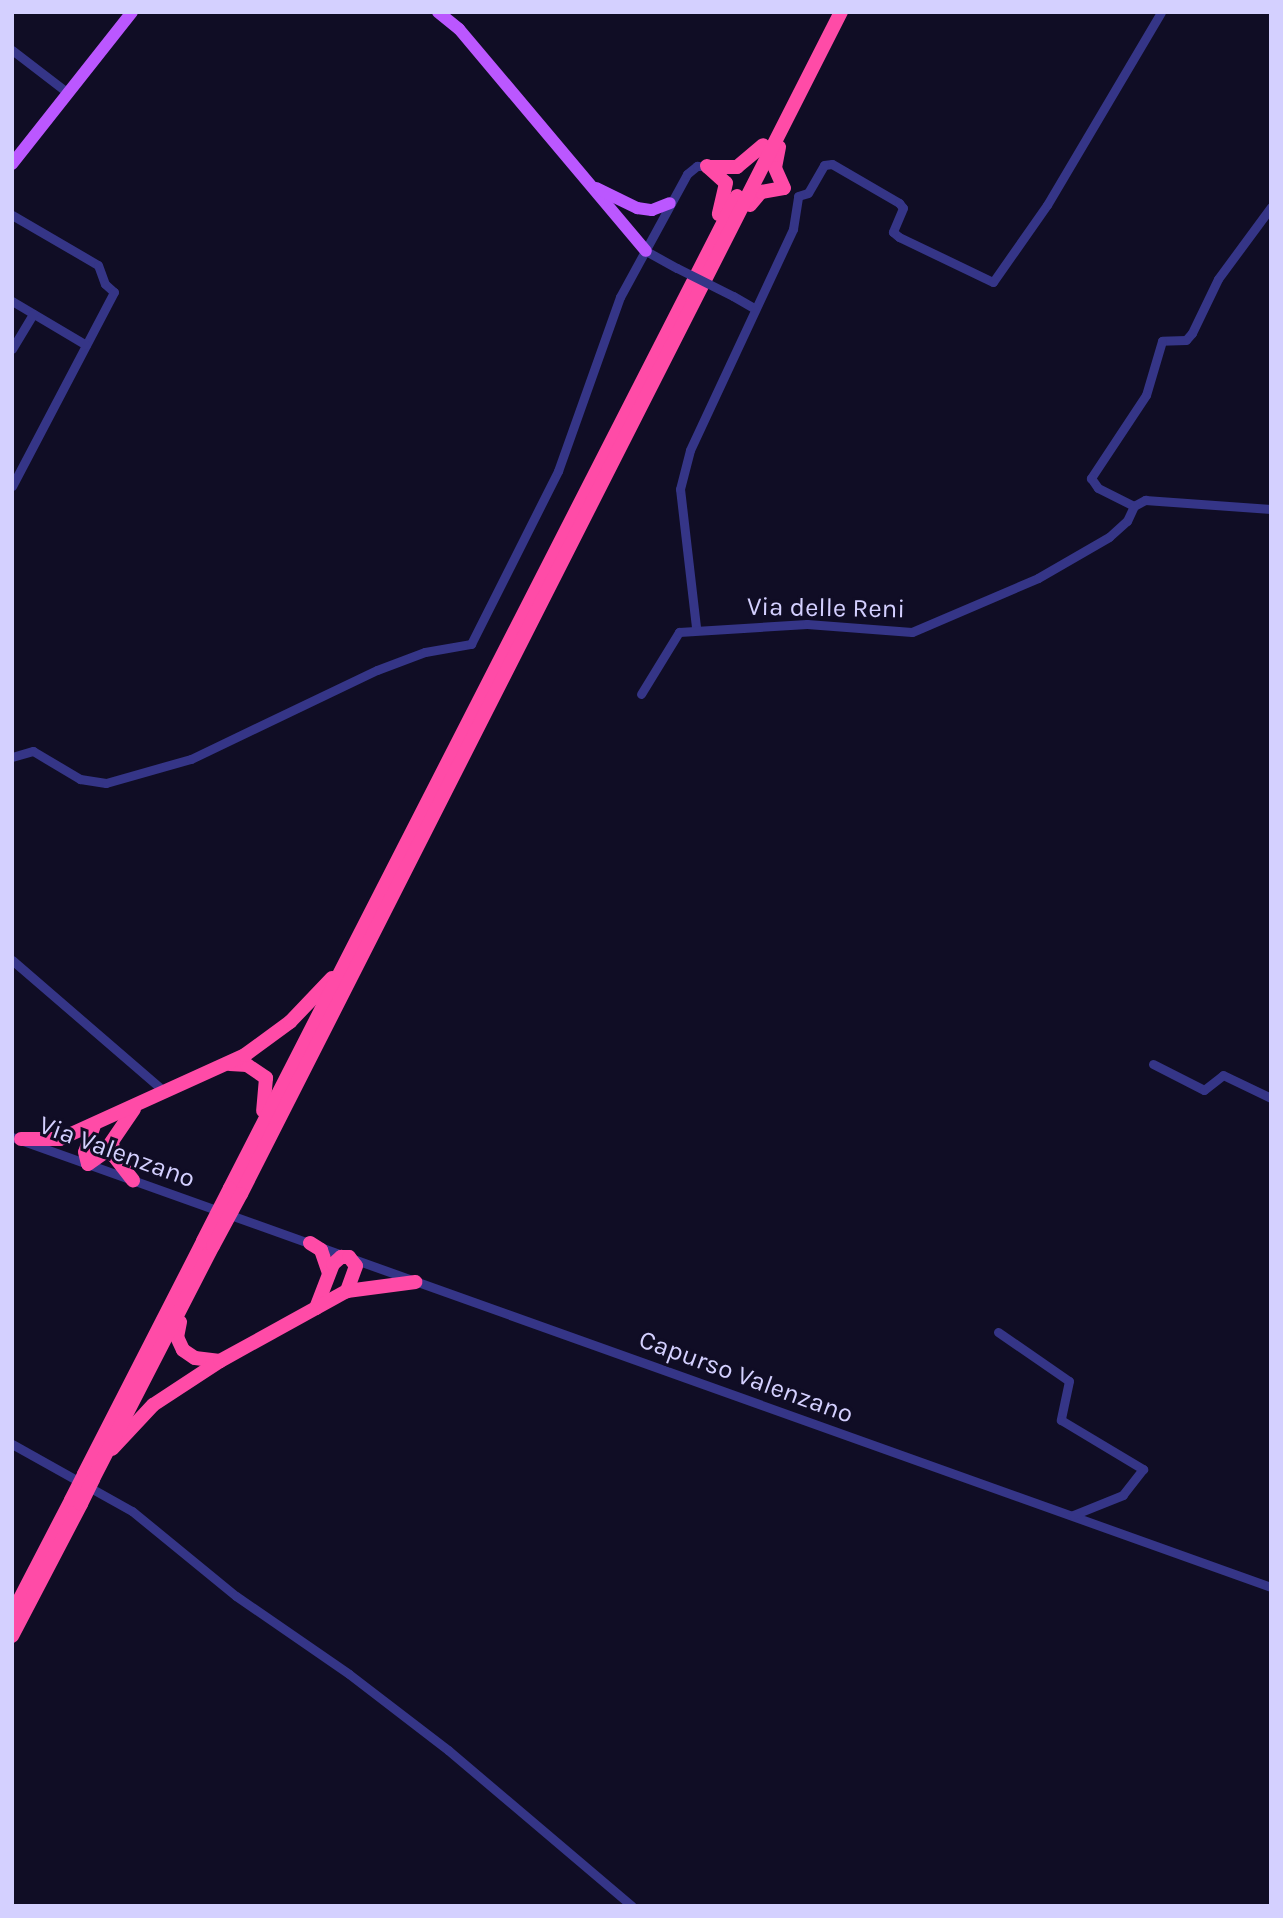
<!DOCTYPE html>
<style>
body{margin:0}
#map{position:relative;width:1283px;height:1918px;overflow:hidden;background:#100d25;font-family:Karla,sans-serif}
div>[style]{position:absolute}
.minor>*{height:9px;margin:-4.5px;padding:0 4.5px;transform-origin:4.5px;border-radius:4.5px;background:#353587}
.major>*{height:12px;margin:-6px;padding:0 6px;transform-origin:6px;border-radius:6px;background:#bb57ff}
.highway>*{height:14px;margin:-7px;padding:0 7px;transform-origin:7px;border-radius:7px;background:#ff4ba7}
.minor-bridge>*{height:9px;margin:-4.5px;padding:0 4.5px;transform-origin:4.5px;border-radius:4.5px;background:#353587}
.highway-bridge>*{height:14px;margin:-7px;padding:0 7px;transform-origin:7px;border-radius:7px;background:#ff4ba7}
span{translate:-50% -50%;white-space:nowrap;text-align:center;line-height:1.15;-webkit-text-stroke:6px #100d25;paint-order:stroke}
.street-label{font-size:26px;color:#d4d0ff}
.frame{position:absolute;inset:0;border:14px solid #d4d0ff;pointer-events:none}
</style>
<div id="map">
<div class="minor">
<div style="left:12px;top:50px;width:71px;rotate:37.5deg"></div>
<div style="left:798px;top:196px;width:10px;rotate:-17deg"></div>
<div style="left:808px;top:193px;width:32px;rotate:-60deg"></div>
<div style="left:824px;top:165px;width:8px;rotate:-7deg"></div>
<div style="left:832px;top:164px;width:78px;rotate:30.2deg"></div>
<div style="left:899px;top:203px;width:6px;rotate:51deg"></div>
<div style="left:903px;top:208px;width:26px;rotate:113deg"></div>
<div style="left:893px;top:232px;width:8px;rotate:40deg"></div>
<div style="left:899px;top:237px;width:104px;rotate:25.6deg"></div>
<div style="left:993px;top:282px;width:94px;rotate:-55deg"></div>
<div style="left:1047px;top:205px;width:224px;rotate:-59.4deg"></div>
<div style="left:1271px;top:207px;width:89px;rotate:126.4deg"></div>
<div style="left:1218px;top:279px;width:60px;rotate:115.7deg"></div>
<div style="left:1192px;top:333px;width:9px;rotate:131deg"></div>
<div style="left:1186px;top:340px;width:24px;rotate:178deg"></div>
<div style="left:1162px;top:341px;width:56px;rotate:106.5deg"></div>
<div style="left:1146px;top:395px;width:100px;rotate:123.5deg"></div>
<div style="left:1091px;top:478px;width:12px;rotate:55deg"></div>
<div style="left:1098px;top:488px;width:40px;rotate:26.6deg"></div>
<div style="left:1134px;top:506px;width:13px;rotate:-29deg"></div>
<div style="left:1145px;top:500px;width:126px;rotate:4.1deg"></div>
<div style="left:12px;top:215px;width:99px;rotate:30.2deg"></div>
<div style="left:98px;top:265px;width:20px;rotate:70deg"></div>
<div style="left:105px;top:284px;width:12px;rotate:42deg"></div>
<div style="left:114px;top:292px;width:219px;rotate:117.7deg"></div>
<div style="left:646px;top:251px;width:35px;rotate:29deg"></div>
<div style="left:733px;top:296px;width:24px;rotate:30deg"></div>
<div style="left:12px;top:301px;width:86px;rotate:30.7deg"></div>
<div style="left:12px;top:349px;width:41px;rotate:-59deg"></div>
<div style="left:696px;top:627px;width:139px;rotate:-96.6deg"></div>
<div style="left:680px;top:489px;width:40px;rotate:-75.6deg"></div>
<div style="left:690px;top:450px;width:244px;rotate:-65deg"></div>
<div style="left:793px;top:229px;width:33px;rotate:-81deg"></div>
<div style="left:641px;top:694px;width:73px;rotate:-58.5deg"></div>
<div style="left:679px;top:632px;width:128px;rotate:-3.6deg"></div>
<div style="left:807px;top:624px;width:105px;rotate:4.4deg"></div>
<div style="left:912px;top:632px;width:137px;rotate:-23.2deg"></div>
<div style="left:1038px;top:578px;width:82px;rotate:-30deg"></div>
<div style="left:1109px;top:537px;width:24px;rotate:-42deg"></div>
<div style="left:1127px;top:521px;width:17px;rotate:-65deg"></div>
<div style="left:12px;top:757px;width:22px;rotate:-16deg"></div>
<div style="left:33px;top:751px;width:55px;rotate:30.8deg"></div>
<div style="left:80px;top:779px;width:26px;rotate:9deg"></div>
<div style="left:106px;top:783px;width:88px;rotate:-15.8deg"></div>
<div style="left:191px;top:759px;width:206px;rotate:-25.6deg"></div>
<div style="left:377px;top:670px;width:51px;rotate:-20.6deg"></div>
<div style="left:425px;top:652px;width:47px;rotate:-9.9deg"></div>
<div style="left:471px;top:644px;width:194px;rotate:-63.3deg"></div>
<div style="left:558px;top:471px;width:185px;rotate:-70.4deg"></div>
<div style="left:620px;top:297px;width:140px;rotate:-61.4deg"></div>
<div style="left:687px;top:174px;width:13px;rotate:-39deg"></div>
<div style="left:697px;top:166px;width:10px"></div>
<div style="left:12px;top:960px;width:203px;rotate:40.8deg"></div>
<div style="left:1153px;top:1064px;width:57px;rotate:27deg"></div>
<div style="left:1204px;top:1090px;width:24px;rotate:-38deg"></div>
<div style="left:1223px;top:1075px;width:53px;rotate:25.6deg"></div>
<div style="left:12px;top:1137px;width:1337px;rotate:19.67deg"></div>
<div style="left:998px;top:1332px;width:86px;rotate:34.6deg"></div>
<div style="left:1069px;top:1381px;width:40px;rotate:102deg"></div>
<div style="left:1061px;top:1420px;width:96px;rotate:30.9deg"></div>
<div style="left:1143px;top:1469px;width:33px;rotate:128deg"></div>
<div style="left:1123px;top:1495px;width:54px;rotate:158.2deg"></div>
<div style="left:12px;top:1444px;width:137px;rotate:29.2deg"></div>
<div style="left:132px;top:1511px;width:134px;rotate:39.3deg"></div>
<div style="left:236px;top:1596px;width:137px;rotate:34.6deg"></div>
<div style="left:349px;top:1674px;width:125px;rotate:37.5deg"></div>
<div style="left:448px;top:1750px;width:241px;rotate:40.3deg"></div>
</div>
<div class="major">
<div style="left:438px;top:12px;width:27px;rotate:39deg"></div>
<div style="left:459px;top:29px;width:290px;rotate:49.9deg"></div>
<div style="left:12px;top:164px;width:194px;rotate:-51.7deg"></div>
<div style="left:596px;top:188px;width:46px;rotate:26deg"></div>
<div style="left:637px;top:208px;width:15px;rotate:8deg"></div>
<div style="left:652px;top:210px;width:19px;rotate:-21deg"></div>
</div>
<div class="highway">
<div style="left:779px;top:147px;width:21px;rotate:101deg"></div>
<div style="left:775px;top:168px;width:22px;rotate:66deg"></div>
<div style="left:707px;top:166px;width:25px;rotate:42deg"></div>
<div style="left:726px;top:183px;width:32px;rotate:103deg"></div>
<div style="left:708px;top:167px;width:29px"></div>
<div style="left:737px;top:167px;width:34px;rotate:-40deg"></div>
<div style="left:750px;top:205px;width:17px;rotate:-50deg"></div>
<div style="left:761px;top:192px;width:23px;rotate:-10deg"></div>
<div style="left:230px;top:1064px;width:17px;rotate:3deg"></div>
<div style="left:247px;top:1065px;width:23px;rotate:34deg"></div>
<div style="left:266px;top:1078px;width:33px;rotate:95deg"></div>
<div style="left:94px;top:1125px;width:28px;rotate:108deg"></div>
<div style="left:85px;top:1152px;width:12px;rotate:76deg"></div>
<div style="left:88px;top:1164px;width:19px;rotate:-35deg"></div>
<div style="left:104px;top:1153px;width:53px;rotate:-55.7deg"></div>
<div style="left:21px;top:1139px;width:39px"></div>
<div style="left:60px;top:1139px;width:203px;rotate:-24.4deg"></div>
<div style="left:245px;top:1055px;width:56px;rotate:-36.3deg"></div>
<div style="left:290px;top:1022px;width:61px;rotate:-46.3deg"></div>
<div style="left:112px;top:1142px;width:14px;rotate:82deg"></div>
<div style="left:114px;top:1156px;width:31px;rotate:52deg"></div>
<div style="left:230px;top:1188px;width:1114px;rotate:-62.93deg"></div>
<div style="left:241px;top:1194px;width:1326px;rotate:-63.09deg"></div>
<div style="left:310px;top:1243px;width:13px;rotate:32deg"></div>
<div style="left:321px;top:1250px;width:24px;rotate:71deg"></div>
<div style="left:316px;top:1308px;width:47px;rotate:-68.9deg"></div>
<div style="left:333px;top:1264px;width:11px;rotate:-41deg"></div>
<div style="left:341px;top:1257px;width:8px"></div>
<div style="left:349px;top:1257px;width:11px;rotate:52deg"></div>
<div style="left:356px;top:1266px;width:27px;rotate:110deg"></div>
<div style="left:180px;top:1322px;width:15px;rotate:101deg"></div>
<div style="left:177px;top:1337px;width:14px;rotate:65deg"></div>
<div style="left:183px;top:1350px;width:14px;rotate:34deg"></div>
<div style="left:195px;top:1358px;width:25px;rotate:7deg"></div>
<div style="left:112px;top:1449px;width:60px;rotate:-47deg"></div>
<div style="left:153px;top:1405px;width:80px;rotate:-33.3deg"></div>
<div style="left:220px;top:1361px;width:145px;rotate:-28.9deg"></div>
<div style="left:347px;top:1291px;width:69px;rotate:-7.5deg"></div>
<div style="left:84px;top:1474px;width:262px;rotate:-62.9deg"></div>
<div style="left:93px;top:1479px;width:262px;rotate:-62.8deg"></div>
<div style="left:12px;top:1614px;width:128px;rotate:-62.6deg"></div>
<div style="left:12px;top:1636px;width:149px;rotate:-62.4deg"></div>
</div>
<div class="minor-bridge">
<div style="left:677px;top:268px;width:63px;rotate:26.6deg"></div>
</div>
<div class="highway-bridge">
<div style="left:203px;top:1241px;width:59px;rotate:-63deg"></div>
<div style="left:213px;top:1246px;width:59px;rotate:-61.7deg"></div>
<div style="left:71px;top:1500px;width:29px;rotate:-63deg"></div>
<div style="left:81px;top:1504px;width:28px;rotate:-64deg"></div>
</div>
<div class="street-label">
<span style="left:826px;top:608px;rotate:1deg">Via delle Reni</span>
<span style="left:117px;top:1152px;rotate:20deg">Via Valenzano</span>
<span style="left:746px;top:1377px;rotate:20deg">Capurso Valenzano</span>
</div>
<div class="frame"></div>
</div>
